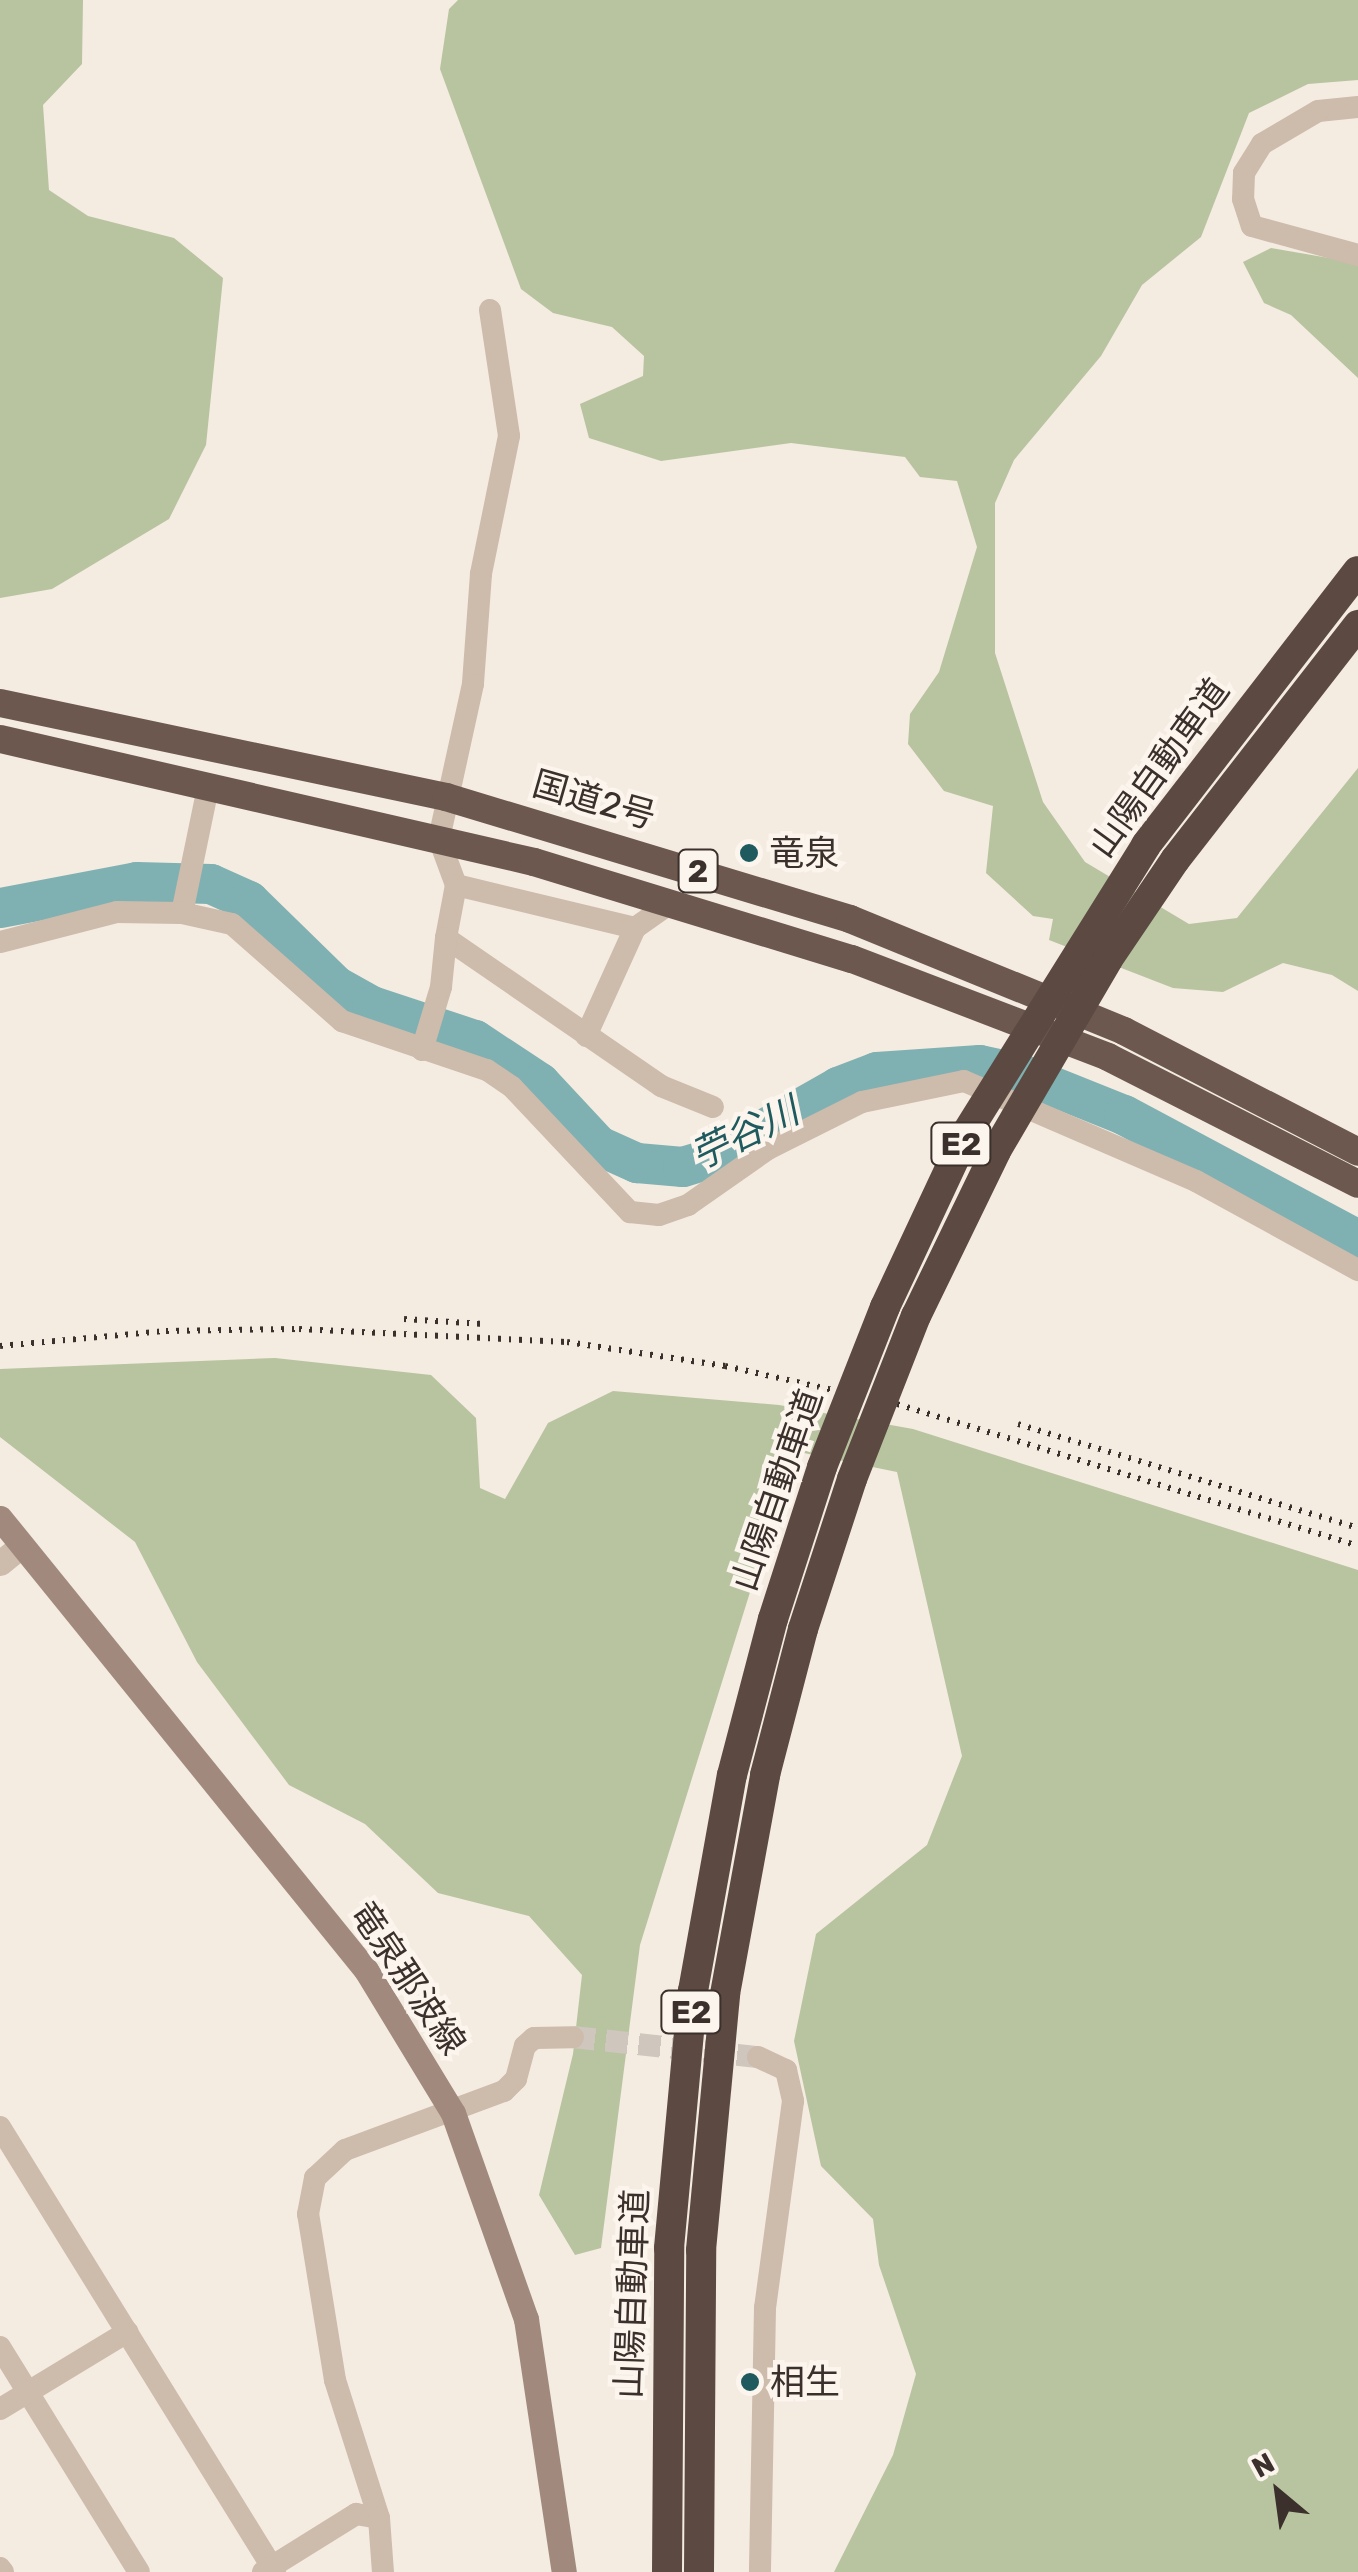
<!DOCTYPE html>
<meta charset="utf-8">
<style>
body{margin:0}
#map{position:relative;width:1358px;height:2572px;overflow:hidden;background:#f4ebe1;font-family:Rubik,"Noto Sans JP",sans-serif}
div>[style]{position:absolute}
.green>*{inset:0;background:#b8c4a0}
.river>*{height:40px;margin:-20px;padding:0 20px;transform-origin:20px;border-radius:20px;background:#7fb0b2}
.minor-tunnel>*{height:22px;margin-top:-11px;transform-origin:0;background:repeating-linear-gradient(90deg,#cfc6bd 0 22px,transparent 0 33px)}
.minor>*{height:22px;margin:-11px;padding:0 11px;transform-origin:11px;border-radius:11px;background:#cdbbac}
.tertiary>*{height:25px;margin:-12.5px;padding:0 12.5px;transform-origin:12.5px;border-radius:12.5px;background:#cdbbac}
.secondary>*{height:25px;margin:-12.5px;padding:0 12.5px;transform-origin:12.5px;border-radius:12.5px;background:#a18a7d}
.trunk>*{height:28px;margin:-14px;padding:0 14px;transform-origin:14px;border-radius:14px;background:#6c584f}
.motorway>*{height:30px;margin:-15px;padding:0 15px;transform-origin:15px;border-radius:15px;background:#5c4a42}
.rail>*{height:6px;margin-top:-3px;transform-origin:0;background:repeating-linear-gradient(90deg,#3b302b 0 2.5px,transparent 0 10.5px)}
.motorway-bridge>*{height:30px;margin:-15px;padding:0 15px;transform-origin:15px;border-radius:15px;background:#5c4a42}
.dots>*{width:28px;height:28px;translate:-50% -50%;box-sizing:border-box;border:5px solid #fbf5ee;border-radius:50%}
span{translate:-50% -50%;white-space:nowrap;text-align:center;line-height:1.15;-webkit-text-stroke:9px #fbf5ee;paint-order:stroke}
.shield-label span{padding:2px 8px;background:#fbf5ee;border:2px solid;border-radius:8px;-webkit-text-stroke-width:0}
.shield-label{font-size:32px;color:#3b302b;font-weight:700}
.street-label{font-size:35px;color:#3b302b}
.poi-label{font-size:35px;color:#3b302b}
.left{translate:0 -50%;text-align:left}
.water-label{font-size:38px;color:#1f5a5e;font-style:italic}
.north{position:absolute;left:1228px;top:2442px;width:100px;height:100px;-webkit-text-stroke:8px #fbf5ee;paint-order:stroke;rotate:331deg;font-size:28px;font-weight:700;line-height:40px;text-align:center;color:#3b302b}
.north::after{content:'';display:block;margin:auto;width:35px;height:45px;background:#3b302b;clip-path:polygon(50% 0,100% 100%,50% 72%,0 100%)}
</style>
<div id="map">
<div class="green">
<div style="clip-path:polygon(0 0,83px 0,82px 64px,43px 105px,49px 190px,88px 216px,174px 238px,223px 278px,206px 445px,169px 519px,52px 589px,0 598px)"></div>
<div style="clip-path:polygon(458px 0,1358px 0,1358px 80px,1308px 84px,1249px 113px,1201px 237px,1142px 285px,1101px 356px,1014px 460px,995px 503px,995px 653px,1043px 802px,1085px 862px,1189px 924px,1237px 918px,1358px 768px,1358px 991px,1332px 975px,1283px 963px,1223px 992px,1173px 988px,1049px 940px,1053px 919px,1033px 916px,986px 873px,993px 806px,944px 791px,908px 744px,910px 714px,939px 672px,977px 547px,957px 481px,920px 477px,905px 457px,791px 443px,661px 461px,589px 438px,580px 404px,643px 376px,644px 356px,612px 327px,553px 313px,521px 289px,440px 69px,449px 9px)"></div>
<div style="clip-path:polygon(1271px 248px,1358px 263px,1358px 378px,1291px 315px,1264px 303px,1243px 262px)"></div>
<div style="clip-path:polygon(275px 1358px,431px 1375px,476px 1418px,480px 1488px,505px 1499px,548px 1423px,613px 1391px,779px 1405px,913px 1429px,1358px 1570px,1358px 2572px,834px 2572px,893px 2455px,916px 2374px,879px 2265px,873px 2219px,821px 2166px,794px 2041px,816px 1934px,927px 1845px,962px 1756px,897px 1472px,794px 1451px,640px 1945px,601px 2248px,575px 2255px,539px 2195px,573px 2054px,582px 1975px,529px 1916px,438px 1893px,365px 1824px,289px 1785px,197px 1662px,135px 1542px,0 1437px,0 1369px)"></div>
</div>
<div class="river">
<div style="left:0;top:908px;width:139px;rotate:-10.7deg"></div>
<div style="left:137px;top:882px;width:74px;rotate:1.5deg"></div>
<div style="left:211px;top:884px;width:42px;rotate:24.1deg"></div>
<div style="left:249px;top:901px;width:122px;rotate:44.3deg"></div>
<div style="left:336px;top:986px;width:41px;rotate:29.1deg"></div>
<div style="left:372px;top:1006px;width:108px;rotate:18.3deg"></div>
<div style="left:475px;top:1040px;width:78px;rotate:33.5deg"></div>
<div style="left:540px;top:1083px;width:86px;rotate:46.9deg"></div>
<div style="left:599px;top:1146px;width:42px;rotate:24.1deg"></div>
<div style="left:637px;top:1163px;width:46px;rotate:5deg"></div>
<div style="left:683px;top:1167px;width:34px;rotate:-17deg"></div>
<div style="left:715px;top:1157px;width:142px;rotate:-29.6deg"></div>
<div style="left:838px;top:1087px;width:42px;rotate:-21deg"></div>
<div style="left:877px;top:1072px;width:103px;rotate:-3.9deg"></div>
<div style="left:980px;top:1065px;width:40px;rotate:12deg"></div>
<div style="left:1019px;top:1073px;width:113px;rotate:21.8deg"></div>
<div style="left:1124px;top:1115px;width:265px;rotate:28.1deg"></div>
</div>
<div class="minor-tunnel">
<div style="left:573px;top:2037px;width:186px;rotate:6.2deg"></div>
</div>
<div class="minor">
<div style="left:1358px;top:107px;width:40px;rotate:174.3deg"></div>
<div style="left:1318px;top:111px;width:65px;rotate:149.5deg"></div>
<div style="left:1262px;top:144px;width:34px;rotate:122deg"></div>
<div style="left:1244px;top:173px;width:26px;rotate:92deg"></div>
<div style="left:1243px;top:199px;width:28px;rotate:72deg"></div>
<div style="left:1252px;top:226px;width:110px;rotate:15.3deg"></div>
<div style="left:490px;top:310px;width:127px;rotate:81.4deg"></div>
<div style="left:509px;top:436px;width:141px;rotate:101.5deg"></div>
<div style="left:481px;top:574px;width:110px;rotate:94.2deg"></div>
<div style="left:473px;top:684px;width:159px;rotate:102.4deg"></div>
<div style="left:439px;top:839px;width:49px;rotate:69.7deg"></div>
<div style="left:456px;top:885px;width:184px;rotate:13.5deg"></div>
<div style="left:635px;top:928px;width:45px;rotate:-35.1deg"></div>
<div style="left:456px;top:885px;width:54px;rotate:100.7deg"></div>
<div style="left:446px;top:938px;width:261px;rotate:34.5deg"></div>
<div style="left:661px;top:1086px;width:56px;rotate:22deg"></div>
<div style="left:182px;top:913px;width:129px;rotate:-78.3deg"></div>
<div style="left:0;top:942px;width:121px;rotate:-14.4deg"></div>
<div style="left:117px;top:912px;width:65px;rotate:0.9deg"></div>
<div style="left:182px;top:913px;width:51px;rotate:12.4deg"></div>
<div style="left:232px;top:924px;width:147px;rotate:41.4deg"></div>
<div style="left:342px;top:1021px;width:153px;rotate:18.7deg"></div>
<div style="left:487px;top:1070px;width:30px;rotate:34deg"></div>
<div style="left:512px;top:1087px;width:172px;rotate:46.7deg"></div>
<div style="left:630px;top:1212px;width:29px;rotate:6deg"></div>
<div style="left:659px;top:1215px;width:31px;rotate:-19deg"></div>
<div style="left:688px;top:1205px;width:98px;rotate:-35deg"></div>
<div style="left:768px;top:1149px;width:105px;rotate:-26.6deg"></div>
<div style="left:862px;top:1102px;width:104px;rotate:-11.6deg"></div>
<div style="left:964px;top:1081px;width:253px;rotate:23.3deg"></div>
<div style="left:1196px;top:1181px;width:185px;rotate:28.8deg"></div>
<div style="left:586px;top:1036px;width:119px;rotate:-65.6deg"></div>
<div style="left:422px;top:1050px;width:66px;rotate:-73.2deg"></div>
<div style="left:441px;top:987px;width:49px;rotate:-84.2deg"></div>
<div style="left:758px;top:2057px;width:31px;rotate:25deg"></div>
<div style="left:786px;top:2070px;width:32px;rotate:77deg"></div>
<div style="left:793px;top:2101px;width:209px;rotate:97.7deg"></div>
<div style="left:765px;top:2308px;width:264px;rotate:91.1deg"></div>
<div style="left:0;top:2127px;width:523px;rotate:58.28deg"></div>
<div style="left:0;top:2347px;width:264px;rotate:58.3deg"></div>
<div style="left:0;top:2409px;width:149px;rotate:-31.2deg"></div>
<div style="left:379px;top:2518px;width:145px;rotate:-107.7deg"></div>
<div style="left:335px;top:2380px;width:168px;rotate:-99.2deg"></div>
<div style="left:308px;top:2214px;width:37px;rotate:-79deg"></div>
<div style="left:315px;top:2178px;width:41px;rotate:-43deg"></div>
<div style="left:345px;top:2150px;width:170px;rotate:-20.4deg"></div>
<div style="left:504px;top:2091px;width:17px;rotate:-45deg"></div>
<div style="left:516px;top:2079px;width:34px;rotate:-75deg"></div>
<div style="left:525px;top:2046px;width:12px;rotate:-42deg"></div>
<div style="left:534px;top:2038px;width:39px;rotate:-1deg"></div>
<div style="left:0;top:2568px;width:5px;rotate:53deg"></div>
<div style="left:263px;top:2572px;width:110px;rotate:-31.9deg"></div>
<div style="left:356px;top:2514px;width:23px;rotate:10deg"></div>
<div style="left:379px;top:2518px;width:54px;rotate:85.8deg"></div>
</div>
<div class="tertiary">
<div style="left:0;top:1563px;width:28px;rotate:-39deg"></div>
</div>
<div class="secondary">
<div style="left:0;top:1518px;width:582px;rotate:51deg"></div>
<div style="left:366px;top:1970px;width:167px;rotate:58.7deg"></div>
<div style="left:453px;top:2113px;width:219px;rotate:70.5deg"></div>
<div style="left:526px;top:2319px;width:256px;rotate:81.5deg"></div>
</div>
<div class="trunk">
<div style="left:0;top:703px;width:456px;rotate:11.9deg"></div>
<div style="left:446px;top:797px;width:422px;rotate:16.8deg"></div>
<div style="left:850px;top:919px;width:296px;rotate:22.2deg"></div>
<div style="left:1124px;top:1031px;width:263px;rotate:27.3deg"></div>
<div style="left:0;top:739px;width:548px;rotate:12.97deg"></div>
<div style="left:534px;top:862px;width:332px;rotate:17deg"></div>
<div style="left:852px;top:959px;width:274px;rotate:20.9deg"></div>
<div style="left:1108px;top:1057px;width:280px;rotate:26.9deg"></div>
</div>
<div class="motorway">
<div style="left:1146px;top:845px;width:346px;rotate:-52.3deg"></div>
<div style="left:1175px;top:860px;width:298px;rotate:-52.1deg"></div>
<div style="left:667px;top:2572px;width:324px;rotate:-89.6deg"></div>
<div style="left:669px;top:2248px;width:258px;rotate:-84.7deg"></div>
<div style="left:693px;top:1991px;width:219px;rotate:-79.8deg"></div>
<div style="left:732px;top:1775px;width:161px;rotate:-75.3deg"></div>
<div style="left:773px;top:1619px;width:160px;rotate:-72.1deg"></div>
<div style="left:699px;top:2572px;width:322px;rotate:-89.6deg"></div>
<div style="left:701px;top:2250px;width:257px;rotate:-84.6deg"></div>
<div style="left:725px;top:1994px;width:223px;rotate:-79.6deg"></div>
<div style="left:765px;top:1775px;width:151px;rotate:-75.4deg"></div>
<div style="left:803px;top:1629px;width:158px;rotate:-71.9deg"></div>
</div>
<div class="rail">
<div style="left:404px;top:1319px;width:80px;rotate:3.6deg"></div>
<div style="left:0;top:1346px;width:167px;rotate:-5.2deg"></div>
<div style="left:166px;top:1331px;width:133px;rotate:-0.9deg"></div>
<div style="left:299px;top:1329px;width:268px;rotate:2.8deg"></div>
<div style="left:567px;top:1342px;width:160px;rotate:8.6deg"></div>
<div style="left:725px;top:1366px;width:176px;rotate:12.5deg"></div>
<div style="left:897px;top:1404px;width:482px;rotate:17.1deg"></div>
<div style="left:1018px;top:1424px;width:356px;rotate:17deg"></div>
</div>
<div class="motorway-bridge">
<div style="left:822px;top:1467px;width:172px;rotate:-68.5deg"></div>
<div style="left:885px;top:1307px;width:193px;rotate:-64.9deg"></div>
<div style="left:967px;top:1132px;width:338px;rotate:-58deg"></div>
<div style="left:852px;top:1479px;width:175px;rotate:-68.6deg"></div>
<div style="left:916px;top:1316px;width:183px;rotate:-64.1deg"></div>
<div style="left:996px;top:1151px;width:222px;rotate:-59.7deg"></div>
<div style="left:1108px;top:959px;width:120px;rotate:-55.9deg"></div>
</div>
<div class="dots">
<div style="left:749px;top:853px;background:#1f5a5e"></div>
<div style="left:750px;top:2382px;background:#1f5a5e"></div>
</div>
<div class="shield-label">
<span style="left:698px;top:871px">2</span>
<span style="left:961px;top:1144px">E2</span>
<span style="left:691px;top:2012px">E2</span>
</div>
<div class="street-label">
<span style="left:1159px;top:768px;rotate:-54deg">山陽自動車道</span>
<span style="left:594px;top:800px;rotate:16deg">国道2号</span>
<span style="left:777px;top:1490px;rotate:-71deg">山陽自動車道</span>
<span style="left:408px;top:1978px;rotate:56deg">竜泉那波線</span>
<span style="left:632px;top:2294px;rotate:-88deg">山陽自動車道</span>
</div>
<div class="poi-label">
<span class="left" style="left:769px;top:853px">竜泉</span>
<span class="left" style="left:770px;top:2382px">相生</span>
</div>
<div class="water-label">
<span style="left:745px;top:1134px;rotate:-26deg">苧谷川</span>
</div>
<div class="north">N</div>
</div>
